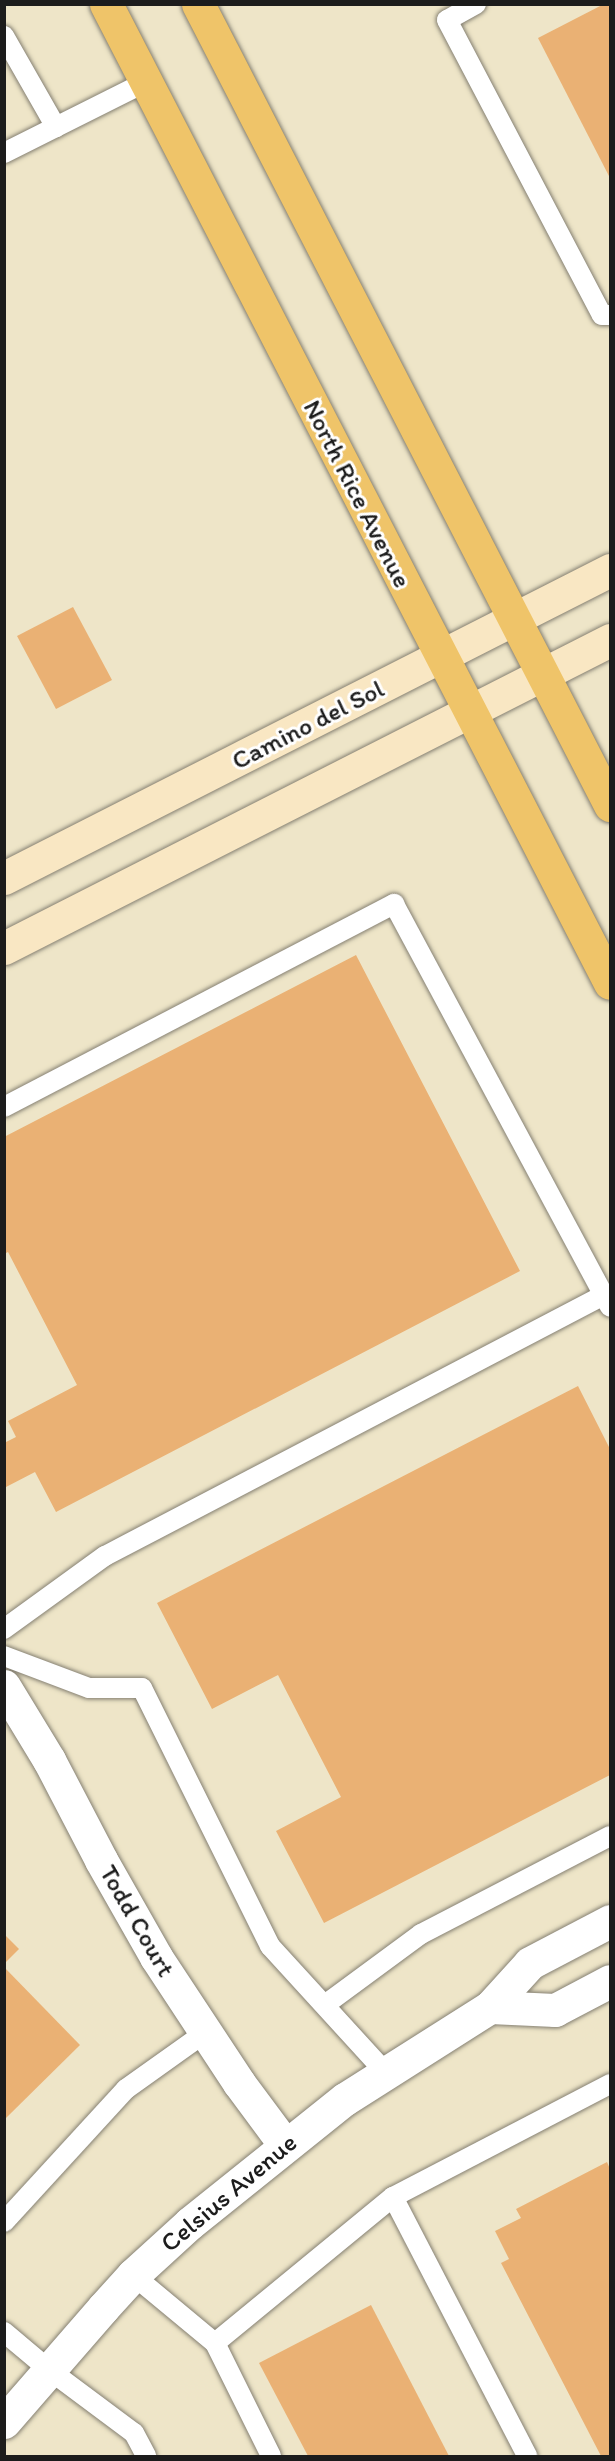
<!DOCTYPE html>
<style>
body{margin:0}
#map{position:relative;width:615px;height:2461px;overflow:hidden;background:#eee5c8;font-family:Itim,sans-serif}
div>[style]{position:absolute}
.building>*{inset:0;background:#eab174}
.roads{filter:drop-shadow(0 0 2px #858072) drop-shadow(0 0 2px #858072)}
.lane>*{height:20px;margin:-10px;padding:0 10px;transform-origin:10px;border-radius:10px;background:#fff}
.street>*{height:33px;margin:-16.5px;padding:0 16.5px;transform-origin:16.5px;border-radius:16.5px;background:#fff}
.secondary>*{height:33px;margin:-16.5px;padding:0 16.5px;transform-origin:16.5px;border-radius:16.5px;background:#f9e7c3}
.highway>*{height:33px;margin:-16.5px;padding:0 16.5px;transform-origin:16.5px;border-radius:16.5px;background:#efc469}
span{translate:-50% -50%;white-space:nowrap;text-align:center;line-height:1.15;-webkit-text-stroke:6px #fff;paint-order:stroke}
.street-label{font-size:26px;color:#1c1c1c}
.frame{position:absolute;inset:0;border:6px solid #1c1c1c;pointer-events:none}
</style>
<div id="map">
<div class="building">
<div style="clip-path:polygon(604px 4px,610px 4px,610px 178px,538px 38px)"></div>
<div style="clip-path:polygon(73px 607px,112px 680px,56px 709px,17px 636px)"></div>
<div style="clip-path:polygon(356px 955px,520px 1271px,56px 1512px,35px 1472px,6px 1487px,4px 1443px,16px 1437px,8px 1421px,77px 1385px,8px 1252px,4px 1254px,4px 1137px)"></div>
<div style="clip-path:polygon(578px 1386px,610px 1449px,610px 1775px,324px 1923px,276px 1831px,341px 1797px,278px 1675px,212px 1709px,157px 1603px)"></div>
<div style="clip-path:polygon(4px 1934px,19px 1949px,4px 1964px)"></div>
<div style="clip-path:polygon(5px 1968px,80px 2045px,5px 2119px)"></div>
<div style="clip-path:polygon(607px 2162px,610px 2169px,610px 2456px,601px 2456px,501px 2263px,509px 2259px,495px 2231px,521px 2218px,516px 2209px)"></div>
<div style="clip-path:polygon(371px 2305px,449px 2456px,308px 2456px,259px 2363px)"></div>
</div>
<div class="roads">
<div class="lane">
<div style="left:476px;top:4px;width:33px;rotate:151deg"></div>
<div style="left:447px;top:20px;width:333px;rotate:62.3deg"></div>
<div style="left:602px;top:315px;width:8px"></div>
<div style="left:4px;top:36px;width:105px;rotate:60.3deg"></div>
<div style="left:4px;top:153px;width:159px;rotate:-26.6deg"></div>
<div style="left:4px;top:1107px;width:440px;rotate:-27.5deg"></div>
<div style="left:394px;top:904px;width:444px;rotate:61.8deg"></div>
<div style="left:4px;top:1629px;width:125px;rotate:-35.9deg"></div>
<div style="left:105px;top:1556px;width:563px;rotate:-27.61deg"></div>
<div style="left:604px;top:1295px;width:13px;rotate:63deg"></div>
<div style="left:4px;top:1656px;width:91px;rotate:20.6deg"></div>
<div style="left:89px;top:1688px;width:53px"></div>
<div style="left:142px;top:1688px;width:288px;rotate:63.6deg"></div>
<div style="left:270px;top:1946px;width:171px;rotate:47.6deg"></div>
<div style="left:326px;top:2004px;width:118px;rotate:-36.4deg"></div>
<div style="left:421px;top:1934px;width:213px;rotate:-27.4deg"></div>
<div style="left:393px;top:2197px;width:292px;rotate:62.6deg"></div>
<div style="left:4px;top:2222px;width:180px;rotate:-47.5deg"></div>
<div style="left:126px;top:2089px;width:98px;rotate:-35.5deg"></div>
<div style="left:133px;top:2275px;width:107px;rotate:39.7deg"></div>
<div style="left:215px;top:2343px;width:230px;rotate:-39.4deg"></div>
<div style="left:393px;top:2197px;width:245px;rotate:-27.5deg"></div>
<div style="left:4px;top:2332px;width:57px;rotate:40.1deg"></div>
<div style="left:48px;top:2369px;width:107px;rotate:36.7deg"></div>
<div style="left:134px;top:2433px;width:26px;rotate:62deg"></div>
<div style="left:215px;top:2343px;width:126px;rotate:63.6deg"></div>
</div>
<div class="street">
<div style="left:4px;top:1686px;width:87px;rotate:58.7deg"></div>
<div style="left:49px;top:1760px;width:113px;rotate:62.5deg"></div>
<div style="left:101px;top:1860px;width:112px;rotate:60.4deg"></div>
<div style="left:156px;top:1957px;width:151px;rotate:56.6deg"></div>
<div style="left:239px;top:2083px;width:77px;rotate:53.4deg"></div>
<div style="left:490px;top:2007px;width:65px;rotate:2.6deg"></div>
<div style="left:555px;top:2010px;width:62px;rotate:-27.8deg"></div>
<div style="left:4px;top:2422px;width:151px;rotate:-49deg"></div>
<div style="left:103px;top:2308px;width:45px;rotate:-47.7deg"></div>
<div style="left:133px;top:2275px;width:77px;rotate:-42.4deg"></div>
<div style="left:190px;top:2223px;width:198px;rotate:-38.7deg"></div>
<div style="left:345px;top:2099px;width:172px;rotate:-32.4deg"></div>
<div style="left:490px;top:2007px;width:59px;rotate:-47.7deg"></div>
<div style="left:530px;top:1963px;width:90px;rotate:-27.7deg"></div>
</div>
<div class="secondary">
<div style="left:4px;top:878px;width:680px;rotate:-26.94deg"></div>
<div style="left:4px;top:948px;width:680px;rotate:-26.94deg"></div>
</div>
<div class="highway">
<div style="left:106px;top:4px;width:1101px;rotate:62.76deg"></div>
<div style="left:198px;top:4px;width:901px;rotate:62.78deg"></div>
</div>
</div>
<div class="street-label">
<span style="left:357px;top:494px;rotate:63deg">North Rice Avenue</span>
<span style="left:308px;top:725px;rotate:-27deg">Camino del Sol</span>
<span style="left:137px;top:1921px;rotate:60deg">Todd Court</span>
<span style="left:229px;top:2193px;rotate:-40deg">Celsius Avenue</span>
</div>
<div class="frame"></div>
</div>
